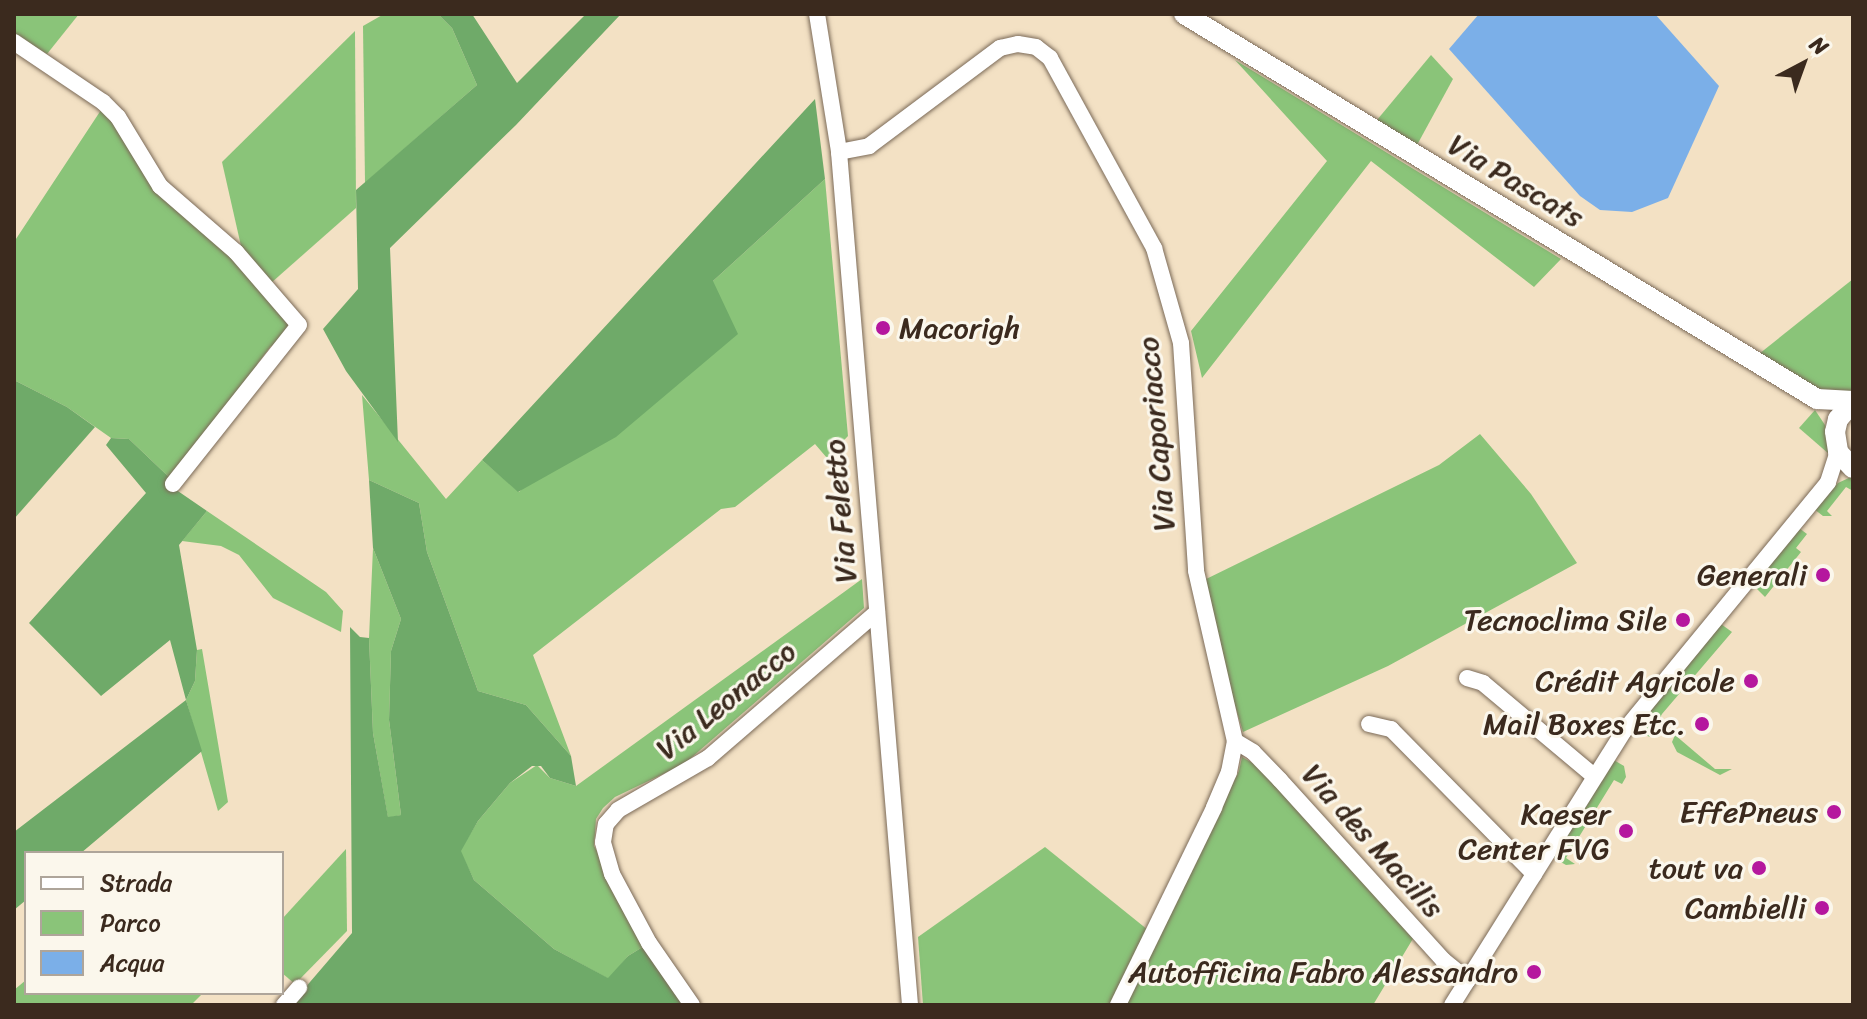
<!DOCTYPE html>
<meta charset="utf-8">
<style>
body{margin:0}
#map{position:relative;width:1867px;height:1019px;overflow:hidden;background:#f3e1c4;font-family:Sriracha,sans-serif}
div>[style]{position:absolute}
.green>*{inset:0;background:#8ac479}
.forest>*{inset:0;background:#6faa69}
.water>*{inset:0;background:#7bafe8}
.roads{filter:drop-shadow(0 0 2px #7b6a58) drop-shadow(0 0 2px #7b6a58)}
.minor>*{height:16px;margin:-8px;padding:0 8px;transform-origin:8px;border-radius:8px;background:#fff}
.major>*{height:20px;margin:-10px;padding:0 10px;transform-origin:10px;border-radius:10px;background:#fff}
.dots>*{width:22px;height:22px;translate:-50% -50%;box-sizing:border-box;border:4px solid #fbf7ec;border-radius:50%}
span{translate:-50% -50%;white-space:nowrap;text-align:center;line-height:1.15;-webkit-text-stroke:6px #fbf7ec;paint-order:stroke}
.street-label{font-size:30px;color:#3b2a1e}
.poi-label{font-size:30px;color:#3b2a1e}
.left{translate:0 -50%;text-align:left}
.right{translate:-100% -50%;text-align:right}
.frame{position:absolute;inset:0;border:16px solid #3b2a1e;pointer-events:none}
.legend{position:absolute;left:24px;top:851px;width:260px;height:144px;box-sizing:border-box;background:#fbf7ec;border:2px solid #aea59a;margin:0;padding:10px 14px;list-style:none;font-size:24px;color:#3b2a1e}
.legend li{display:flex;align-items:center;gap:16px;height:40px}
.legend b{width:40px;border:2px solid #aea59a}
.north{position:absolute;left:1763px;top:24px;width:80px;height:80px;-webkit-text-stroke:6px #fbf7ec;paint-order:stroke;rotate:41deg;font-size:22px;font-weight:700;line-height:32px;text-align:center;color:#3b2a1e}
.north::after{content:'';display:block;margin:auto;width:28px;height:36px;background:#3b2a1e;clip-path:polygon(50% 0,100% 100%,50% 72%,0 100%)}
</style>
<div id="map">
<div class="green">
<div style="clip-path:polygon(14px 14px,79px 14px,47px 54px,14px 34px)"></div>
<div style="clip-path:polygon(384px 14px,438px 14px,452px 28px,477px 85px,365px 183px,363px 26px)"></div>
<div style="clip-path:polygon(355px 31px,356px 208px,271px 283px,241px 246px,222px 162px)"></div>
<div style="clip-path:polygon(1431px 55px,1453px 79px,1417px 145px,1377px 120px)"></div>
<div style="clip-path:polygon(1235px 60px,1561px 259px,1534px 287px,1371px 161px,1202px 378px,1191px 331px,1327px 161px)"></div>
<div style="clip-path:polygon(103px 107px,149px 179px,234px 256px,286px 316px,289px 326px,278px 347px,271px 346px,258px 363px,255px 374px,171px 479px,129px 439px,111px 438px,67px 407px,14px 380px,14px 242px)"></div>
<div style="clip-path:polygon(825px 179px,848px 436px,827px 458px,815px 444px,735px 507px,721px 509px,533px 655px,571px 756px,526px 705px,478px 691px,427px 552px,419px 503px,369px 480px,362px 395px,446px 499px,482px 460px,519px 492px,713px 281px)"></div>
<div style="clip-path:polygon(1853px 279px,1853px 393px,1820px 391px,1759px 354px)"></div>
<div style="clip-path:polygon(1815px 410px,1825px 425px,1829px 454px,1799px 428px)"></div>
<div style="clip-path:polygon(1480px 434px,1531px 494px,1577px 563px,1388px 666px,1243px 732px,1198px 583px,1439px 465px)"></div>
<div style="clip-path:polygon(1853px 476px,1853px 491px,1846px 487px,1827px 511px,1832px 516px,1823px 516px,1814px 509px,1838px 483px)"></div>
<div style="clip-path:polygon(207px 511px,326px 592px,343px 611px,341px 632px,273px 598px,239px 555px,221px 546px,182px 541px)"></div>
<div style="clip-path:polygon(1799px 528px,1807px 534px,1796px 548px,1801px 552px,1765px 597px,1757px 589px,1760px 585px,1755px 581px)"></div>
<div style="clip-path:polygon(373px 548px,401px 619px,391px 651px,389px 720px,401px 815px,388px 818px,373px 733px,369px 638px)"></div>
<div style="clip-path:polygon(862px 579px,864px 608px,684px 764px,615px 797px,603px 808px,596px 819px,594px 846px,649px 943px,628px 956px,609px 979px,554px 949px,474px 880px,460px 851px,478px 821px,510px 783px,537px 765px,550px 778px,576px 786px)"></div>
<div style="clip-path:polygon(1721px 624px,1732px 632px,1662px 714px,1650px 737px,1633px 730px)"></div>
<div style="clip-path:polygon(202px 649px,228px 802px,218px 811px,186px 700px,195px 681px,197px 650px)"></div>
<div style="clip-path:polygon(1675px 735px,1715px 769px,1732px 769px,1720px 775px,1677px 752px,1672px 742px)"></div>
<div style="clip-path:polygon(1242px 757px,1258px 766px,1414px 937px,1373px 1005px,1126px 1005px,1239px 771px)"></div>
<div style="clip-path:polygon(1612px 759px,1624px 766px,1626px 777px,1622px 784px,1614px 780px,1566px 858px,1575px 864px,1566px 865px,1552px 857px)"></div>
<div style="clip-path:polygon(1045px 847px,1148px 930px,1112px 1005px,923px 1005px,918px 937px)"></div>
<div style="clip-path:polygon(346px 849px,347px 931px,295px 984px,282px 973px,282px 919px)"></div>
<div style="clip-path:polygon(26px 980px,26px 993px,203px 993px,191px 1005px,14px 1005px,14px 990px)"></div>
</div>
<div class="forest">
<div style="clip-path:polygon(438px 14px,472px 14px,517px 83px,586px 14px,621px 14px,516px 125px,390px 248px,398px 442px,346px 371px,323px 329px,358px 289px,356px 190px,477px 85px,452px 28px)"></div>
<div style="clip-path:polygon(815px 99px,825px 179px,713px 281px,738px 334px,616px 437px,518px 492px,482px 460px)"></div>
<div style="clip-path:polygon(14px 380px,67px 407px,95px 427px,14px 519px)"></div>
<div style="clip-path:polygon(111px 438px,129px 439px,171px 479px,172px 487px,207px 511px,179px 545px,197px 650px,195px 681px,186px 700px,202px 751px,81px 853px,26px 853px,26px 900px,14px 910px,14px 832px,186px 700px,170px 640px,101px 696px,29px 623px,146px 493px,106px 445px)"></div>
<div style="clip-path:polygon(369px 480px,419px 503px,427px 552px,478px 691px,526px 705px,571px 756px,576px 786px,550px 778px,541px 766px,532px 766px,510px 783px,478px 821px,461px 851px,474px 880px,554px 949px,608px 978px,628px 956px,649px 943px,685px 1005px,292px 1003px,352px 933px,350px 627px,360px 637px,369px 638px,373px 733px,388px 817px,401px 815px,389px 720px,391px 651px,401px 619px,373px 548px)"></div>
</div>
<div class="water">
<div style="clip-path:polygon(1479px 14px,1655px 14px,1719px 86px,1668px 198px,1632px 212px,1600px 210px,1580px 196px,1449px 49px)"></div>
</div>
<div class="roads">
<div class="minor">
<div style="left:817px;top:14px;width:140px;rotate:80.9deg"></div>
<div style="left:839px;top:152px;width:856px;rotate:85.24deg"></div>
<div style="left:14px;top:42px;width:107px;rotate:34deg"></div>
<div style="left:103px;top:102px;width:21px;rotate:45deg"></div>
<div style="left:118px;top:117px;width:81px;rotate:58.7deg"></div>
<div style="left:160px;top:186px;width:101px;rotate:41deg"></div>
<div style="left:236px;top:252px;width:96px;rotate:49.2deg"></div>
<div style="left:299px;top:325px;width:203px;rotate:128.4deg"></div>
<div style="left:839px;top:152px;width:31px;rotate:-11deg"></div>
<div style="left:869px;top:146px;width:164px;rotate:-36.8deg"></div>
<div style="left:1000px;top:48px;width:18px;rotate:-13deg"></div>
<div style="left:1018px;top:44px;width:18px;rotate:9deg"></div>
<div style="left:1036px;top:47px;width:18px;rotate:38deg"></div>
<div style="left:1050px;top:58px;width:217px;rotate:61.3deg"></div>
<div style="left:1154px;top:248px;width:99px;rotate:74.1deg"></div>
<div style="left:1181px;top:343px;width:228px;rotate:86.2deg"></div>
<div style="left:1196px;top:571px;width:174px;rotate:77.1deg"></div>
<div style="left:1235px;top:741px;width:32px;rotate:101deg"></div>
<div style="left:1229px;top:772px;width:39px;rotate:113deg"></div>
<div style="left:1214px;top:808px;width:219px;rotate:116deg"></div>
<div style="left:1467px;top:678px;width:17px;rotate:17deg"></div>
<div style="left:1483px;top:683px;width:145px;rotate:40deg"></div>
<div style="left:1369px;top:724px;width:23px;rotate:13deg"></div>
<div style="left:1391px;top:729px;width:204px;rotate:45.4deg"></div>
<div style="left:1235px;top:741px;width:21px;rotate:31deg"></div>
<div style="left:1253px;top:752px;width:39px;rotate:46deg"></div>
<div style="left:1280px;top:780px;width:243px;rotate:47.8deg"></div>
<div style="left:1443px;top:960px;width:32px;rotate:39deg"></div>
<div style="left:284px;top:1005px;width:23px;rotate:-49deg"></div>
<div style="left:692px;top:1005px;width:75px;rotate:-124.7deg"></div>
<div style="left:649px;top:943px;width:78px;rotate:-118.2deg"></div>
<div style="left:612px;top:874px;width:33px;rotate:-106deg"></div>
<div style="left:603px;top:842px;width:18px;rotate:-81deg"></div>
<div style="left:606px;top:824px;width:18px;rotate:-49deg"></div>
<div style="left:618px;top:810px;width:104px;rotate:-30deg"></div>
<div style="left:708px;top:758px;width:223px;rotate:-40.8deg"></div>
<div style="left:1452px;top:1005px;width:322px;rotate:-57.9deg"></div>
<div style="left:1623px;top:732px;width:323px;rotate:-50.6deg"></div>
<div style="left:1828px;top:482px;width:32px;rotate:-72deg"></div>
</div>
<div class="major">
<div style="left:1184px;top:14px;width:741px;rotate:31.31deg"></div>
<div style="left:1817px;top:399px;width:36px;rotate:3deg"></div>
<div style="left:1853px;top:402px;width:23px;rotate:131deg"></div>
<div style="left:1838px;top:419px;width:13px;rotate:103deg"></div>
<div style="left:1835px;top:432px;width:20px;rotate:81deg"></div>
<div style="left:1838px;top:452px;width:22px;rotate:47deg"></div>
</div>
</div>
<div class="dots">
<div style="left:883px;top:328px;background:#b5179e"></div>
<div style="left:1823px;top:575px;background:#b5179e"></div>
<div style="left:1683px;top:620px;background:#b5179e"></div>
<div style="left:1751px;top:681px;background:#b5179e"></div>
<div style="left:1702px;top:724px;background:#b5179e"></div>
<div style="left:1834px;top:812px;background:#b5179e"></div>
<div style="left:1626px;top:831px;background:#b5179e"></div>
<div style="left:1759px;top:868px;background:#b5179e"></div>
<div style="left:1822px;top:908px;background:#b5179e"></div>
<div style="left:1534px;top:972px;background:#b5179e"></div>
</div>
<div class="street-label">
<span style="left:1516px;top:181px;rotate:31deg">Via Pascats</span>
<span style="left:1156px;top:434px;rotate:-95deg">Via Caporiacco</span>
<span style="left:840px;top:511px;rotate:-95deg">Via Feletto</span>
<span style="left:726px;top:700px;rotate:-39deg">Via Leonacco</span>
<span style="left:1373px;top:841px;rotate:48deg">Via des Macilis</span>
</div>
<div class="poi-label">
<span class="left" style="left:899px;top:328px">Macorigh</span>
<span class="right" style="left:1807px;top:575px">Generali</span>
<span class="right" style="left:1667px;top:620px">Tecnoclima Sile</span>
<span class="right" style="left:1735px;top:681px">Crédit Agricole</span>
<span class="right" style="left:1686px;top:724px">Mail Boxes Etc.</span>
<span class="right" style="left:1818px;top:812px">EffePneus</span>
<span class="right" style="left:1610px;top:831px">Kaeser<br>Center FVG</span>
<span class="right" style="left:1743px;top:868px">tout va</span>
<span class="right" style="left:1806px;top:908px">Cambielli</span>
<span class="right" style="left:1518px;top:972px">Autofficina Fabro Alessandro</span>
</div>
<div class="frame"></div>
<ul class="legend">
<li><b style="height:10px;background:#fff"></b>Strada</li>
<li><b style="height:22px;background:#8ac479"></b>Parco</li>
<li><b style="height:22px;background:#7bafe8"></b>Acqua</li>
</ul>
<div class="north">N</div>
</div>
